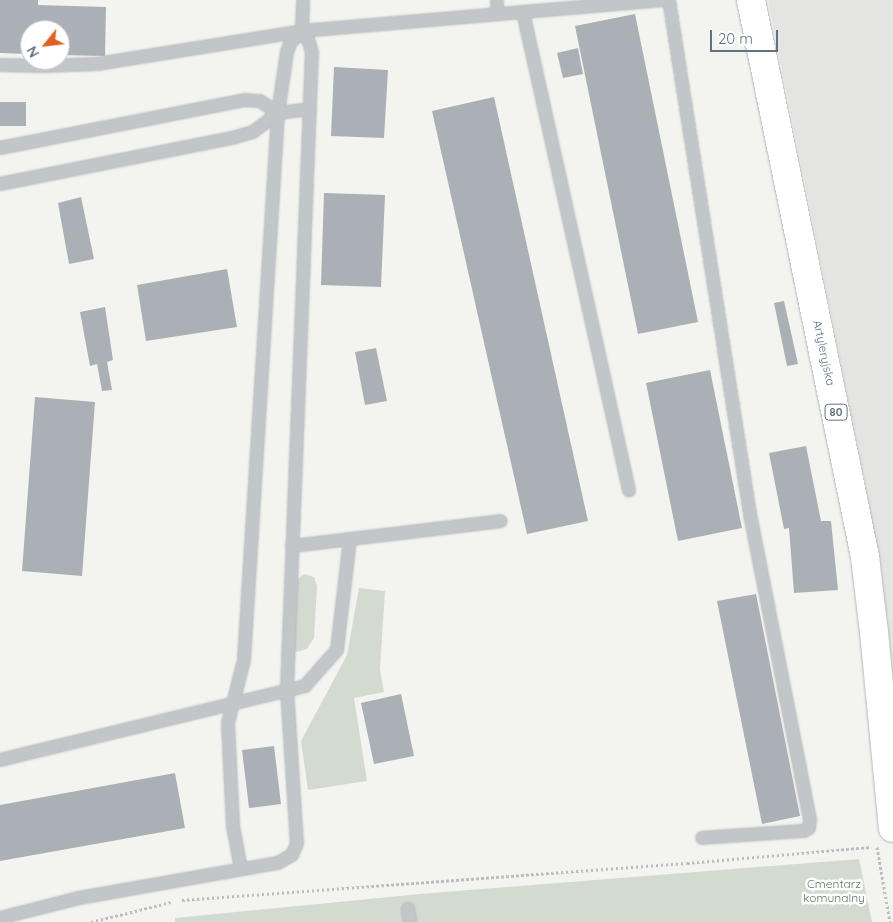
<!DOCTYPE html>
<style>
body{margin:0}
#map{position:relative;width:893px;height:922px;overflow:hidden;background:#f3f4ef;font-family:Quicksand,sans-serif}
div>[style]{position:absolute}
.built>*{inset:0;background:#e4e5e3}
.green>*{inset:0;background:#d3dbd0}
.building>*{inset:0;background:#aab0b5}
.path>*{height:3px;margin-top:-1.5px;transform-origin:0;background:repeating-linear-gradient(90deg,#bcbdbf 0 2.5px,transparent 0 5px)}
.roads{filter:drop-shadow(0 0 1px #b4b7bb) drop-shadow(0 0 1px #b4b7bb)}
.service>*{height:12px;margin:-6px;padding:0 6px;transform-origin:6px;border-radius:6px;background:#c3c6c9}
.primary>*{height:28px;margin:-14px;padding:0 14px;transform-origin:14px;border-radius:14px;background:#fff}
span{translate:-50% -50%;white-space:nowrap;text-align:center;line-height:1.15;-webkit-text-stroke:5px #fff;paint-order:stroke}
.shield-label span{padding:1px 4px;background:#fff;border:1px solid;border-radius:4px;-webkit-text-stroke-width:0}
.shield-label{font-size:11px;color:#637080;font-weight:700}
.street-label{font-size:12px;color:#637080}
.park-label{font-size:12px;color:#647861}
.north{position:absolute;left:20px;top:20px;width:50px;height:50px;box-sizing:border-box;background:#fff;border:1px solid #c1c6cc;border-radius:50%;rotate:241deg;font-size:14px;font-weight:700;line-height:20px;text-align:center;color:#637080}
.north::after{content:'';display:block;margin:auto;width:18px;height:22px;background:#e26121;clip-path:polygon(50% 0,100% 100%,50% 72%,0 100%)}
.scale{position:absolute;left:710px;top:30px;width:68px;height:22px;box-sizing:border-box;border:2px solid #637080;border-top:0;padding-left:6px;font-size:15px;line-height:18px;white-space:nowrap;color:#637080;-webkit-text-stroke:4px #fff;paint-order:stroke}
</style>
<div id="map">
<div class="built">
<div style="clip-path:polygon(768px 0,893px 0,893px 701px,867px 492px)"></div>
</div>
<div class="green">
<div style="clip-path:polygon(304px 574px,314px 577px,317px 586px,314px 638px,307px 649px,296px 652px,294px 647px,295px 582px)"></div>
<div style="clip-path:polygon(359px 588px,385px 591px,380px 669px,384px 692px,354px 698px,367px 781px,308px 790px,301px 741px,347px 655px)"></div>
<div style="clip-path:polygon(859px 859px,872px 922px,175px 922px,175px 918px,420px 894px)"></div>
</div>
<div class="building">
<div style="clip-path:polygon(0 0,38px 0,38px 5px,106px 7px,105px 56px,60px 55px,60px 30px,30px 30px,30px 54px,0 53px)"></div>
<div style="clip-path:polygon(635px 14px,698px 322px,638px 334px,575px 26px)"></div>
<div style="clip-path:polygon(578px 48px,583px 74px,563px 78px,557px 53px)"></div>
<div style="clip-path:polygon(334px 67px,388px 70px,384px 138px,331px 136px)"></div>
<div style="clip-path:polygon(494px 97px,588px 521px,527px 534px,432px 111px)"></div>
<div style="clip-path:polygon(0 102px,26px 102px,26px 126px,0 126px)"></div>
<div style="clip-path:polygon(324px 193px,385px 195px,381px 287px,321px 285px)"></div>
<div style="clip-path:polygon(81px 197px,94px 259px,69px 264px,58px 203px)"></div>
<div style="clip-path:polygon(227px 269px,237px 327px,146px 341px,137px 285px)"></div>
<div style="clip-path:polygon(784px 301px,798px 364px,787px 366px,774px 303px)"></div>
<div style="clip-path:polygon(105px 307px,113px 360px,107px 362px,112px 390px,102px 391px,97px 364px,90px 366px,80px 312px)"></div>
<div style="clip-path:polygon(376px 348px,387px 401px,365px 405px,355px 352px)"></div>
<div style="clip-path:polygon(710px 370px,742px 528px,678px 541px,646px 383px)"></div>
<div style="clip-path:polygon(35px 397px,95px 402px,82px 576px,22px 571px)"></div>
<div style="clip-path:polygon(806px 446px,821px 521px,831px 521px,838px 590px,794px 593px,789px 528px,784px 529px,769px 453px)"></div>
<div style="clip-path:polygon(756px 594px,800px 816px,762px 824px,717px 601px)"></div>
<div style="clip-path:polygon(401px 694px,414px 756px,374px 764px,361px 703px)"></div>
<div style="clip-path:polygon(274px 746px,281px 804px,249px 808px,242px 750px)"></div>
<div style="clip-path:polygon(175px 773px,185px 828px,0 861px,0 805px)"></div>
</div>
<div class="path">
<div style="left:877px;top:847px;width:76px;rotate:80.2deg"></div>
<div style="left:182px;top:900px;width:506px;rotate:-4.19deg"></div>
<div style="left:687px;top:863px;width:185px;rotate:-5deg"></div>
<div style="left:91px;top:922px;width:82px;rotate:-14deg"></div>
</div>
<div class="roads">
<div class="service">
<div style="left:497px;top:0;width:14px;rotate:90deg"></div>
<div style="left:669px;top:0;width:520px;rotate:81.04deg"></div>
<div style="left:750px;top:514px;width:312px;rotate:78.9deg"></div>
<div style="left:810px;top:820px;width:8px;rotate:97deg"></div>
<div style="left:809px;top:828px;width:6px;rotate:149deg"></div>
<div style="left:804px;top:831px;width:102px;rotate:176.1deg"></div>
<div style="left:523px;top:12px;width:490px;rotate:77.5deg"></div>
<div style="left:0;top:65px;width:42px;rotate:1.4deg"></div>
<div style="left:42px;top:66px;width:55px;rotate:-2.1deg"></div>
<div style="left:97px;top:64px;width:208px;rotate:-9.1deg"></div>
<div style="left:302px;top:31px;width:363px;rotate:-4.9deg"></div>
<div style="left:0;top:148px;width:249px;rotate:-11.1deg"></div>
<div style="left:244px;top:100px;width:16px;rotate:4deg"></div>
<div style="left:260px;top:101px;width:22px;rotate:34deg"></div>
<div style="left:0;top:184px;width:237px;rotate:-11.2deg"></div>
<div style="left:232px;top:138px;width:22px;rotate:-16deg"></div>
<div style="left:253px;top:132px;width:31px;rotate:-37deg"></div>
<div style="left:278px;top:113px;width:32px;rotate:-7deg"></div>
<div style="left:292px;top:546px;width:210px;rotate:-6.8deg"></div>
<div style="left:0;top:760px;width:314px;rotate:-13.6deg"></div>
<div style="left:305px;top:686px;width:48px;rotate:-48.4deg"></div>
<div style="left:337px;top:650px;width:111px;rotate:-83.3deg"></div>
<div style="left:241px;top:869px;width:44px;rotate:-100.5deg"></div>
<div style="left:233px;top:826px;width:103px;rotate:-92.8deg"></div>
<div style="left:228px;top:723px;width:65px;rotate:-75.7deg"></div>
<div style="left:244px;top:660px;width:548px;rotate:-86.44deg"></div>
<div style="left:278px;top:113px;width:62px;rotate:-81.6deg"></div>
<div style="left:287px;top:52px;width:11px;rotate:-68deg"></div>
<div style="left:291px;top:42px;width:16px;rotate:-45deg"></div>
<div style="left:408px;top:909px;width:13px;rotate:81deg"></div>
<div style="left:0;top:918px;width:81px;rotate:-14.2deg"></div>
<div style="left:79px;top:898px;width:202px;rotate:-10deg"></div>
<div style="left:278px;top:863px;width:16px;rotate:-30deg"></div>
<div style="left:292px;top:855px;width:12px;rotate:-66deg"></div>
<div style="left:297px;top:844px;width:154px;rotate:-93.7deg"></div>
<div style="left:287px;top:690px;width:638px;rotate:-87.76deg"></div>
<div style="left:312px;top:52px;width:10px;rotate:-107deg"></div>
<div style="left:309px;top:42px;width:13px;rotate:-122deg"></div>
<div style="left:302px;top:31px;width:31px;rotate:-88deg"></div>
</div>
<div class="primary">
<div style="left:751px;top:0;width:569px;rotate:78.43deg"></div>
<div style="left:865px;top:557px;width:76px;rotate:83.2deg"></div>
<div style="left:874px;top:632px;width:197px;rotate:84.5deg"></div>
</div>
</div>
<div class="shield-label">
<span style="left:836px;top:412px">80</span>
</div>
<div class="street-label">
<span style="left:824px;top:353px;rotate:78deg">Artyleryjska</span>
</div>
<div class="park-label">
<span style="left:834px;top:891px">Cmentarz<br>komunalny</span>
</div>
<div class="north">N</div>
<div class="scale">20 m</div>
</div>
